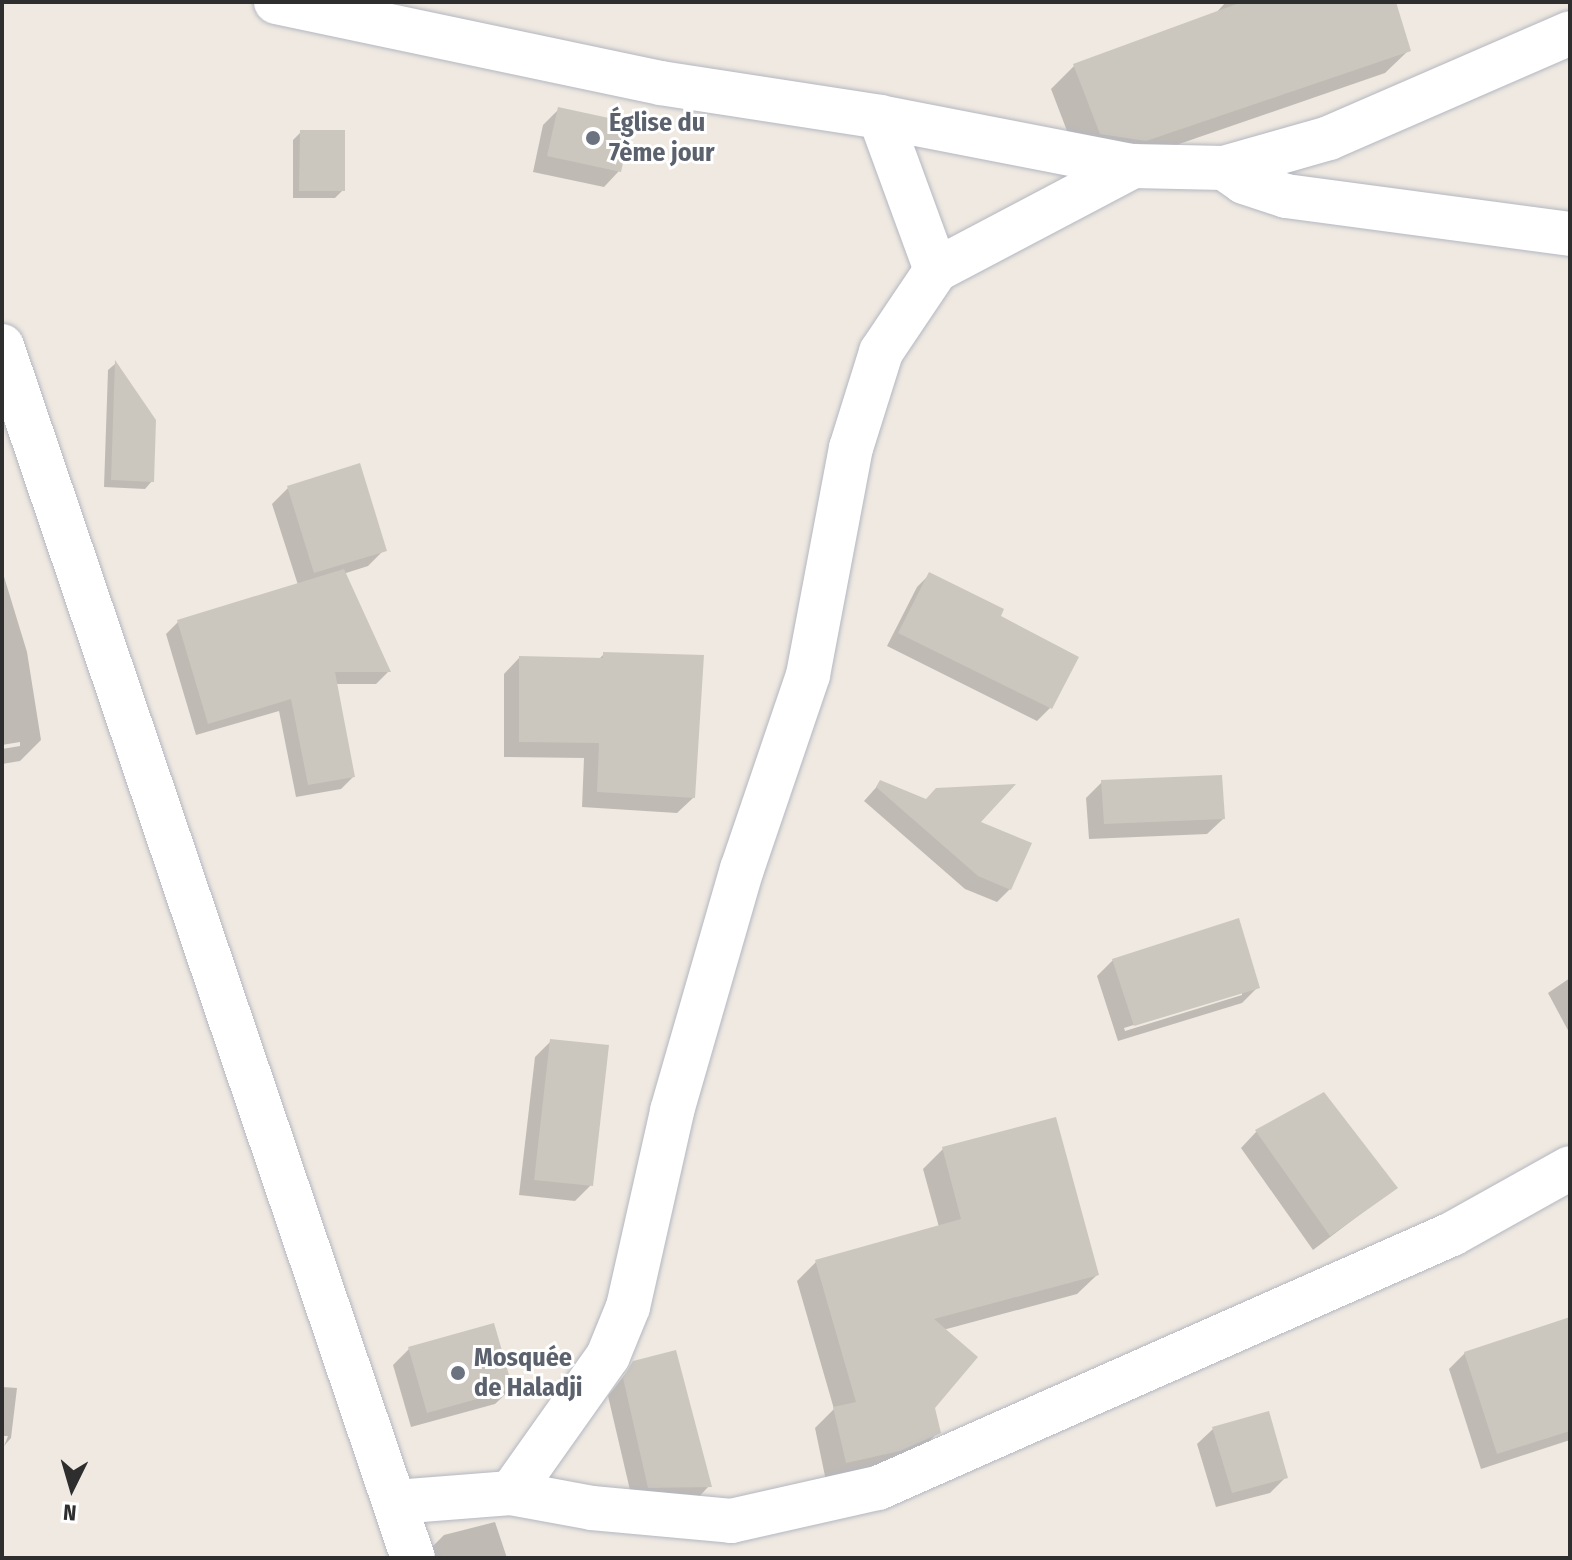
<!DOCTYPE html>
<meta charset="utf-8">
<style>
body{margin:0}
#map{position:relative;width:1572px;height:1560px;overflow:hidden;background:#efe9e1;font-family:"Fira Sans Condensed",sans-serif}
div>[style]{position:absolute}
.shadow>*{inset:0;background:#0003}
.building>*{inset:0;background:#cbc7bf}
.roads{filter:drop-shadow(0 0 2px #b4b7c1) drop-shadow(0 0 2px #b4b7c1)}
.minor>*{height:44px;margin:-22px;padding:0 22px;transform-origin:22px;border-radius:22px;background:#fff}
.dots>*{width:22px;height:22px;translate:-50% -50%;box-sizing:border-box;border:4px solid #fff;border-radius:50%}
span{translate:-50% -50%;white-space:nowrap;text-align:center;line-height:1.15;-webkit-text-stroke:6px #fff;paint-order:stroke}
.worship-label{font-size:26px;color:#5b616d;font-weight:700}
.left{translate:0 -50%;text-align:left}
.frame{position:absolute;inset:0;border:4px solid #2e2e2e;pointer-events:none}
.north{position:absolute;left:32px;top:1448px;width:80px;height:80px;-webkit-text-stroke:6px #fff;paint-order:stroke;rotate:185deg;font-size:22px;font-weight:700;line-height:32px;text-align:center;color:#2e2e2e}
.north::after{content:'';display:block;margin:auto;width:28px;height:36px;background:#2e2e2e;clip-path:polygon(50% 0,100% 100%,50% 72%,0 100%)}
</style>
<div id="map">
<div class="shadow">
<div style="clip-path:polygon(1226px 2px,1393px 2px,1409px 50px,1385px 73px,1121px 164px,1077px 157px,1051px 89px,1074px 66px,1214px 15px)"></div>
<div style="clip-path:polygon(559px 109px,619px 171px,604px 187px,533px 172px,543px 125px)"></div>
<div style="clip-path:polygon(301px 132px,343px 190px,335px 198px,293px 198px,293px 140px)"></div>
<div style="clip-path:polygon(115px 364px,154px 421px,152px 481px,145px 489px,104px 487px,108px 370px)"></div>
<div style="clip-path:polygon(288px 488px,384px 550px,368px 566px,343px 574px,388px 672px,376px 684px,336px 684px,353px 777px,341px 789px,296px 797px,279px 711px,196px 735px,166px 634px,178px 622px,298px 585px,272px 504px)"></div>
<div style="clip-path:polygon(2px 570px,27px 652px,41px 740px,20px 761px,2px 764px,2px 749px,20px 746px,20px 742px,2px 745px)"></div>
<div style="clip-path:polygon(930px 574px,998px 617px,1050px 708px,1037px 721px,887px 646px,917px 587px)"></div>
<div style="clip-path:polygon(604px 654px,693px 798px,677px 813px,582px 807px,584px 758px,504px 757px,504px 674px,519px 658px,598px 660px)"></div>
<div style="clip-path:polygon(881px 782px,978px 823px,1010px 889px,997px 902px,965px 889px,864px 801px)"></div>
<div style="clip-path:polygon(1102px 782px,1223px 819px,1207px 834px,1089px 839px,1086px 798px)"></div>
<div style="clip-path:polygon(evenodd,1113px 960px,1258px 987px,1242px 1003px,1118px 1041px,1097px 976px,1113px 960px,1242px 991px,1242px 995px,1125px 1031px,1124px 1028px,1242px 991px)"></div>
<div style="clip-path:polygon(1570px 978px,1570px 1034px,1548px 993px)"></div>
<div style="clip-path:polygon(551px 1041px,591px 1185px,575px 1201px,519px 1195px,535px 1057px)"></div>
<div style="clip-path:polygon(1324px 1095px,1395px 1188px,1313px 1250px,1241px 1148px,1256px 1132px)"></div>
<div style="clip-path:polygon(943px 1149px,1097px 1275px,1077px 1294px,943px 1330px,933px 1407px,938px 1432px,919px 1452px,879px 1470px,826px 1481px,815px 1428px,834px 1409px,797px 1281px,816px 1262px,939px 1227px,923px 1169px)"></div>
<div style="clip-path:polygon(1570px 1319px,1570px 1440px,1481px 1469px,1449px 1369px,1465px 1353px)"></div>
<div style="clip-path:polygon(409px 1349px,511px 1389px,495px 1404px,411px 1427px,393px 1365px)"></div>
<div style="clip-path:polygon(634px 1363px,709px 1486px,694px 1502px,633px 1503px,608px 1396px)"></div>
<div style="clip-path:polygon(2px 1387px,17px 1388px,11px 1438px,4px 1446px,8px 1436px,2px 1436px)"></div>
<div style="clip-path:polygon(1213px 1429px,1286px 1477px,1270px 1493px,1216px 1507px,1197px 1444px)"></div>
<div style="clip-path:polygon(495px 1522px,507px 1558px,430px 1558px,428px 1551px,444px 1535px)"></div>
</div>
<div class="building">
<div style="clip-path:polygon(1242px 2px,1396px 2px,1411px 51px,1146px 141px,1100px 134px,1073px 64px)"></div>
<div style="clip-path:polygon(558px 107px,632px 123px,621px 172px,547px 156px)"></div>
<div style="clip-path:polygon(300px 130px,345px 130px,345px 191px,299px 191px)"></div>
<div style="clip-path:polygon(115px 360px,156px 420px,154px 482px,111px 480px)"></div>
<div style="clip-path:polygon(360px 463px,387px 551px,314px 573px,287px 486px)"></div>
<div style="clip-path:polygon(344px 569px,391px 672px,335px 672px,355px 777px,308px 785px,291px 699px,208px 724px,177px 620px)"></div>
<div style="clip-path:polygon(929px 572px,1004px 609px,1001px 616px,1079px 657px,1052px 709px,898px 633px)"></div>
<div style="clip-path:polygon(603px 652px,704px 655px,695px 798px,597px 792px,599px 743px,519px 742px,519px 656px,603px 658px)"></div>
<div style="clip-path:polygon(1222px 775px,1225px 819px,1104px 824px,1101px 780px)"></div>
<div style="clip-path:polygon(880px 780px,926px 799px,936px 788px,1016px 784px,981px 822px,1032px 843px,1011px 890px,978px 876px,876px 787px)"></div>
<div style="clip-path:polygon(1239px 918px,1260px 988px,1134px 1026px,1112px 959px)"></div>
<div style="clip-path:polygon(550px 1039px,609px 1045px,593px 1186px,534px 1180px)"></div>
<div style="clip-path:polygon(1324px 1092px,1398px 1188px,1330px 1236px,1255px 1130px)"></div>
<div style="clip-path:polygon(1056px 1117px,1099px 1275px,934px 1319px,978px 1357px,935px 1408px,941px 1433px,900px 1451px,846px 1463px,833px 1407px,856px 1402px,815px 1260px,961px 1219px,942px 1147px)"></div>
<div style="clip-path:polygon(1570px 1317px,1570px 1431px,1497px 1454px,1464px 1352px)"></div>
<div style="clip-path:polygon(494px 1323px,513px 1389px,427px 1413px,408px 1347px)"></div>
<div style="clip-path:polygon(676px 1350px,712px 1487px,648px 1488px,623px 1378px,633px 1361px)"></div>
<div style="clip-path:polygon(1269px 1411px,1288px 1478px,1232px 1493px,1212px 1427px)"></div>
</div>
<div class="roads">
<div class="minor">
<div style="left:276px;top:2px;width:393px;rotate:11.9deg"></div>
<div style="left:661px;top:83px;width:222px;rotate:8.8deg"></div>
<div style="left:880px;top:117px;width:258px;rotate:11deg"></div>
<div style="left:1133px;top:166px;width:91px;rotate:1.3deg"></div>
<div style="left:1224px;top:168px;width:109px;rotate:-15.9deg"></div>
<div style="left:1329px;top:138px;width:263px;rotate:-23.5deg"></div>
<div style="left:880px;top:117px;width:163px;rotate:69.9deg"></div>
<div style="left:1224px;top:168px;width:24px;rotate:35deg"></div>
<div style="left:1244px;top:182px;width:44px;rotate:18.4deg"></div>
<div style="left:1286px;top:196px;width:287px;rotate:7.6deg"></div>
<div style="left:2px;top:346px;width:1280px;rotate:71.27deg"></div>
<div style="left:511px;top:1493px;width:168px;rotate:-54.7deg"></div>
<div style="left:608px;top:1356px;width:53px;rotate:-67.8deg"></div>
<div style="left:628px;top:1307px;width:201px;rotate:-77.3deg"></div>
<div style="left:672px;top:1111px;width:252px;rotate:-73.9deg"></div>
<div style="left:742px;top:869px;width:205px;rotate:-71.2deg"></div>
<div style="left:808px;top:675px;width:231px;rotate:-79.3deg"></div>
<div style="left:851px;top:448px;width:101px;rotate:-72.6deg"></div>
<div style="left:881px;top:352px;width:99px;rotate:-56.1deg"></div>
<div style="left:936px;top:270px;width:223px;rotate:-27.8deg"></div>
<div style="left:396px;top:1502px;width:115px;rotate:-4.5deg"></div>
<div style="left:511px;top:1493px;width:82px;rotate:10.5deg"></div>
<div style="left:592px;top:1508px;width:140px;rotate:5.3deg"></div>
<div style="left:731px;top:1521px;width:151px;rotate:-12.7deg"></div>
<div style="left:878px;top:1488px;width:628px;rotate:-23.87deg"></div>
<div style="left:1452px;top:1234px;width:135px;rotate:-29.2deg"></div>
</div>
</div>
<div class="dots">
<div style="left:593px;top:138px;background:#6b7280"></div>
<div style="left:458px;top:1373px;background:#6b7280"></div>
</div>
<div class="worship-label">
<span class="left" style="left:609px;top:138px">Église du<br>7ème jour</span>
<span class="left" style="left:474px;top:1373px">Mosquée<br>de Haladji</span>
</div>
<div class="frame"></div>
<div class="north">N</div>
</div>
